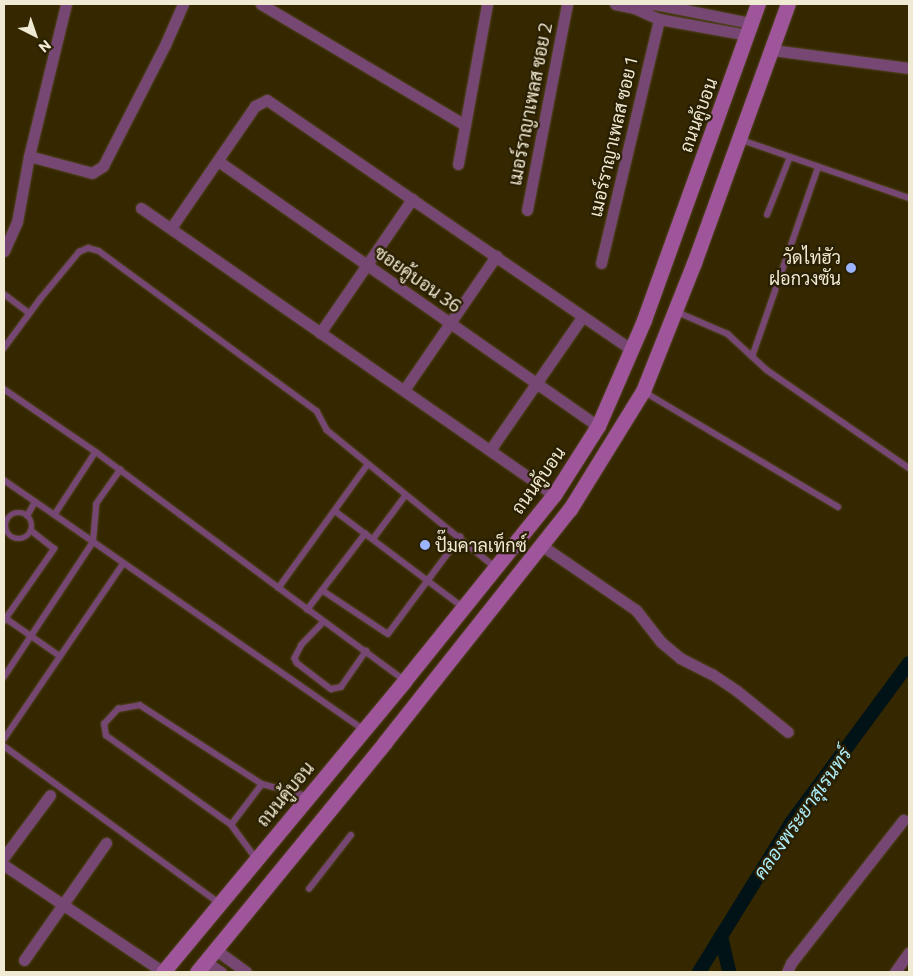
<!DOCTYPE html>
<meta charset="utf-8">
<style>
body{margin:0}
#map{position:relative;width:913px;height:976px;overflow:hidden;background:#352800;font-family:Commissioner,Sarabun,sans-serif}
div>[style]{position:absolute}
.canal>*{height:14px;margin:-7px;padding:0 7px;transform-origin:7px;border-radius:7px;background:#011317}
.roads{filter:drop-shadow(0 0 1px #4f431e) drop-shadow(0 0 1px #4f431e)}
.service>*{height:5.5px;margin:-2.75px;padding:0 2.75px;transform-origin:2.75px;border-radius:2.75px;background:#764772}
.service>.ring{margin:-2.75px;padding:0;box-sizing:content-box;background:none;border:5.5px solid #764772;border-radius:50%}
.minor>*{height:11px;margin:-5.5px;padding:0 5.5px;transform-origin:5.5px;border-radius:5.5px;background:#764772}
.secondary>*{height:15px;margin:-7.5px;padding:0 7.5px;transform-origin:7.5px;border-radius:7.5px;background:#9f559a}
.dots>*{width:14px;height:14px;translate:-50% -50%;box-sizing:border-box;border:2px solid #291f02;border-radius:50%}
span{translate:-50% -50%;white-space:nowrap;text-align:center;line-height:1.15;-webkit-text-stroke:4.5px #291f02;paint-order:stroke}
.street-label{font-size:18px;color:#f0e9d3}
.poi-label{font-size:18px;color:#f0e9d3}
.right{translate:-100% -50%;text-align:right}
.left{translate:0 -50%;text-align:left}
.water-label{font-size:19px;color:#acecf8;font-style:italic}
.frame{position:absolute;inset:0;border:5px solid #f0e9d3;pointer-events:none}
.north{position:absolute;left:10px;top:10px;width:50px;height:50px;-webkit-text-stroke:4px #291f02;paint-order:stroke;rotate:139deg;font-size:14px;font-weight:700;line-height:20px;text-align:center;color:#f0e9d3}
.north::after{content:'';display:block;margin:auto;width:18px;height:22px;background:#f0e9d3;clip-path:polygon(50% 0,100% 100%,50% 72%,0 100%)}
</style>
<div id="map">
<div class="canal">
<div style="left:721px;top:936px;width:37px;rotate:77deg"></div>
<div style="left:699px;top:972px;width:175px;rotate:-58.3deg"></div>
<div style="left:791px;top:823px;width:199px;rotate:-53.6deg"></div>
</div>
<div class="roads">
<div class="service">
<div style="left:739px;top:139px;width:180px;rotate:19.1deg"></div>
<div style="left:767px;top:215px;width:62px;rotate:-68.4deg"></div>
<div style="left:4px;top:294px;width:31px;rotate:37deg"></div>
<div style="left:675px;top:311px;width:58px;rotate:23.5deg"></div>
<div style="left:728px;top:334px;width:53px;rotate:42.7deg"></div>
<div style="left:767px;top:370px;width:173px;rotate:34.6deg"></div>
<div style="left:4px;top:348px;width:62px;rotate:-53.5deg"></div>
<div style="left:41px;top:298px;width:60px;rotate:-50.4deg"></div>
<div style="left:79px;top:252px;width:10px;rotate:-24deg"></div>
<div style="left:88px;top:248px;width:11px;rotate:15deg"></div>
<div style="left:99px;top:251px;width:270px;rotate:36.3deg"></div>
<div style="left:317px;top:411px;width:21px;rotate:62deg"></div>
<div style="left:327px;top:430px;width:217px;rotate:39.2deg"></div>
<div style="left:752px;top:357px;width:201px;rotate:-70.8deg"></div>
<div style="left:4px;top:389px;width:112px;rotate:34.4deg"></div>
<div style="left:96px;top:452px;width:228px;rotate:36.6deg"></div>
<div style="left:643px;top:391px;width:227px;rotate:30.7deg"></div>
<div style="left:96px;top:452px;width:75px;rotate:123.1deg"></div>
<div style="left:55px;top:515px;width:375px;rotate:34.8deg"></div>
<div style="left:368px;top:465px;width:152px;rotate:125.9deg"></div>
<div style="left:279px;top:588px;width:154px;rotate:36.3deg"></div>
<div style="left:4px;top:480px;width:62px;rotate:34.5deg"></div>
<div style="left:335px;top:511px;width:160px;rotate:36.9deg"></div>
<div class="ring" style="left:6px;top:513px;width:20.5px;height:20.5px"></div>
<div style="left:27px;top:516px;width:16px;rotate:-60deg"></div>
<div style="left:373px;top:539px;width:54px;rotate:-53.3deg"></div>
<div style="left:322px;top:590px;width:79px;rotate:33.7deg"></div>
<div style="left:388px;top:634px;width:121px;rotate:-53.4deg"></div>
<div style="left:307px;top:610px;width:96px;rotate:-52.7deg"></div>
<div style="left:4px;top:617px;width:68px;rotate:34.9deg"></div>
<div style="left:4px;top:621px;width:88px;rotate:-55.2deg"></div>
<div style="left:54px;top:549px;width:29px;rotate:-142deg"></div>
<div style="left:324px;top:622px;width:32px;rotate:134deg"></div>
<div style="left:302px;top:645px;width:15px;rotate:118deg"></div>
<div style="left:295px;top:658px;width:5px;rotate:68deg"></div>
<div style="left:297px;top:663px;width:43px;rotate:37.4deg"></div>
<div style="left:331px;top:689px;width:10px;rotate:-11deg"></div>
<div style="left:341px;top:687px;width:44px;rotate:-55.2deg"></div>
<div style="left:4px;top:677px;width:162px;rotate:-56.6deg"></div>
<div style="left:93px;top:542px;width:38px;rotate:-85deg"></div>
<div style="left:96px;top:504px;width:42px;rotate:-54.8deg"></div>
<div style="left:4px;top:739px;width:212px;rotate:-55.8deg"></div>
<div style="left:4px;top:746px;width:266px;rotate:36.1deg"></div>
<div style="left:231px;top:825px;width:51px;rotate:-52.9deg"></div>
<div style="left:262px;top:784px;width:47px;rotate:14.9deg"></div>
<div style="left:256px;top:859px;width:42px;rotate:-126.3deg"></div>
<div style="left:231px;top:825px;width:153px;rotate:-144.5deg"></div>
<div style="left:106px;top:736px;width:12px;rotate:-99deg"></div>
<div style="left:104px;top:724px;width:21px;rotate:-47deg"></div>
<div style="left:118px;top:709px;width:22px;rotate:-10deg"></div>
<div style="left:140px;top:705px;width:145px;rotate:32.9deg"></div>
<div style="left:309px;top:889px;width:68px;rotate:-52.1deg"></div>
</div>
<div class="minor">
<div style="left:261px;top:4px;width:237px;rotate:30.7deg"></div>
<div style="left:615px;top:4px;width:19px;rotate:12deg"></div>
<div style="left:634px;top:8px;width:27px;rotate:24deg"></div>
<div style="left:659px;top:19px;width:89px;rotate:10.3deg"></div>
<div style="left:634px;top:8px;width:21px;rotate:-11deg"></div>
<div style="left:655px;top:4px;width:98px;rotate:11.2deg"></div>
<div style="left:772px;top:50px;width:138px;rotate:7.5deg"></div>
<div style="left:29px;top:156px;width:65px;rotate:15.1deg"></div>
<div style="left:92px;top:173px;width:13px;rotate:-32deg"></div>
<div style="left:103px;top:166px;width:136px;rotate:-62.9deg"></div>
<div style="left:165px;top:45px;width:45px;rotate:-66.3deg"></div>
<div style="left:218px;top:161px;width:463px;rotate:34.9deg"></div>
<div style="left:458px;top:164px;width:163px;rotate:-79.7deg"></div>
<div style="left:141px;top:208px;width:503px;rotate:34.8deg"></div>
<div style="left:527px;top:210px;width:210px;rotate:-79deg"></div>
<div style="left:171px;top:228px;width:148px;rotate:-55.5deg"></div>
<div style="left:255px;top:106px;width:13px;rotate:-27deg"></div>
<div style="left:267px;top:100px;width:442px;rotate:34.4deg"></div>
<div style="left:4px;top:251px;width:32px;rotate:-66deg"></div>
<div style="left:17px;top:222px;width:67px;rotate:-79.7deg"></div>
<div style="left:29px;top:156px;width:156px;rotate:-76.3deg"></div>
<div style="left:601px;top:263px;width:251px;rotate:-76.6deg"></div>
<div style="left:320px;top:333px;width:163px;rotate:-55.5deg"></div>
<div style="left:404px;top:390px;width:163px;rotate:-55.5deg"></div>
<div style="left:490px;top:450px;width:162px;rotate:-55.3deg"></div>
<div style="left:541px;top:545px;width:115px;rotate:34.4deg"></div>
<div style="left:636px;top:610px;width:41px;rotate:52deg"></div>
<div style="left:661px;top:642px;width:25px;rotate:40deg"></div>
<div style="left:680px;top:658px;width:36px;rotate:27deg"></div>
<div style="left:712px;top:674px;width:30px;rotate:34deg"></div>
<div style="left:737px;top:691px;width:65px;rotate:38.8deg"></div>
<div style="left:4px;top:857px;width:77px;rotate:-53.4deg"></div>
<div style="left:4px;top:865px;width:192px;rotate:33.9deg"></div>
<div style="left:216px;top:950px;width:37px;rotate:36deg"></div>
<div style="left:24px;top:960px;width:143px;rotate:-55deg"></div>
<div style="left:206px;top:962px;width:18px;rotate:34deg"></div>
<div style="left:787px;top:972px;width:10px;rotate:-66deg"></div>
<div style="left:791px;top:963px;width:182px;rotate:-51.9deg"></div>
<div style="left:895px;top:972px;width:24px;rotate:-55deg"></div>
</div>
<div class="secondary">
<div style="left:163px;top:972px;width:379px;rotate:-50.3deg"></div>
<div style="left:405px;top:680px;width:238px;rotate:-51.2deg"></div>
<div style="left:554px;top:495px;width:82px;rotate:-57.5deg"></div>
<div style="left:598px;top:426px;width:116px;rotate:-66.5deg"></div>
<div style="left:644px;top:320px;width:336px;rotate:-70.2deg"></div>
<div style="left:197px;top:972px;width:297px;rotate:-50.7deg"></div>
<div style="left:385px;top:742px;width:298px;rotate:-51.6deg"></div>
<div style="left:570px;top:509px;width:139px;rotate:-58.3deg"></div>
<div style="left:643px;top:391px;width:138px;rotate:-68.3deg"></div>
<div style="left:694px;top:263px;width:276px;rotate:-70.1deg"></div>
</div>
</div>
<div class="dots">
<div style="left:851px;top:268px;background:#9cb4fd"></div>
<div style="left:425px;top:545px;background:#9cb4fd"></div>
</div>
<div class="street-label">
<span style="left:530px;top:104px;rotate:-79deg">เมอร์ราญาเพลส ซอย 2</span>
<span style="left:698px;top:115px;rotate:-70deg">ถนนคู้บอน</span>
<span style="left:613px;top:137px;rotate:-77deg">เมอร์ราญาเพลส ซอย 1</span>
<span style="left:418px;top:279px;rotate:35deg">ซอยคู้บอน 36</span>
<span style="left:538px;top:480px;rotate:-54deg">ถนนคู้บอน</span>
<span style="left:285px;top:794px;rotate:-50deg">ถนนคู้บอน</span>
</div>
<div class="poi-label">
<span class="right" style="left:841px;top:268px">วัดไท่ฮัว<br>ฝอกวงซัน</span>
<span class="left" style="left:435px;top:545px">ปั๊มคาลเท็กซ์</span>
</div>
<div class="water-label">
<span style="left:802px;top:813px;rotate:-55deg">คลองพระยาสุเรนทร์</span>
</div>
<div class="frame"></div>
<div class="north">N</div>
</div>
